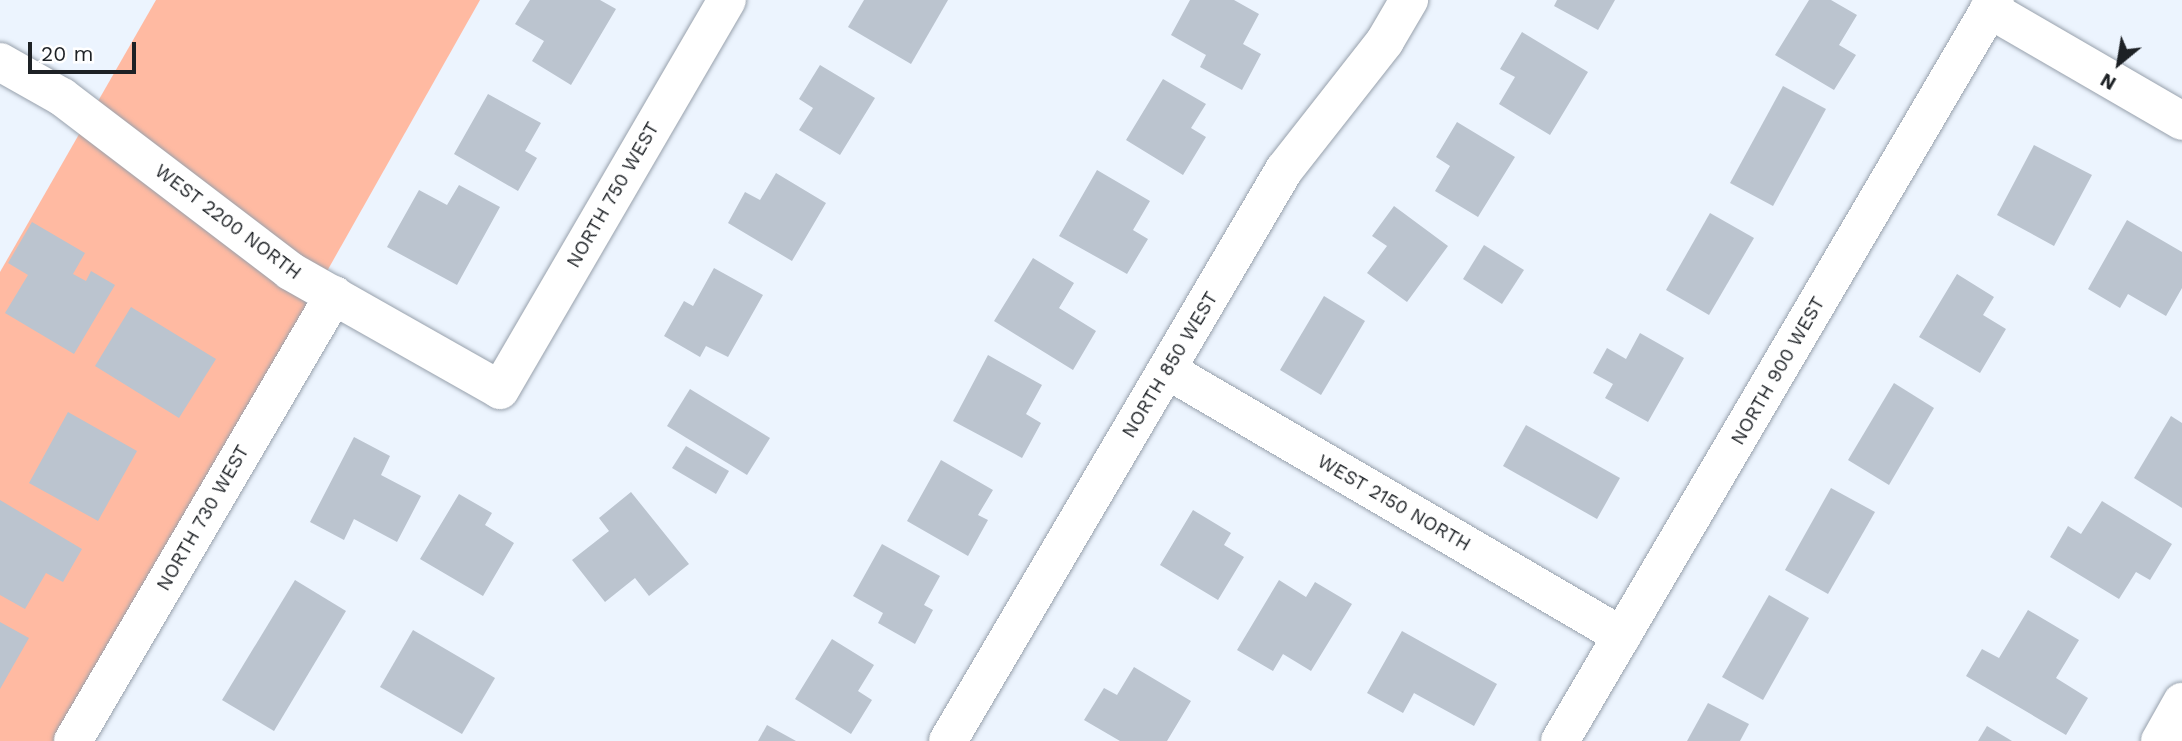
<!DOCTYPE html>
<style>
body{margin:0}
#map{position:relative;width:2182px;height:741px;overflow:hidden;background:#ecf4fe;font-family:"Work Sans",sans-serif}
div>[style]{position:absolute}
.green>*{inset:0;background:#ffbaa2}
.building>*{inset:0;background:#bbc4cf}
.roads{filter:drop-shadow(0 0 2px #98a1ac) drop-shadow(0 0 2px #98a1ac)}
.minor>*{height:38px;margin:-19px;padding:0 19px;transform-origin:19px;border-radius:19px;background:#fff}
span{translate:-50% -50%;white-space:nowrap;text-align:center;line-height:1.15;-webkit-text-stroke:5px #fff;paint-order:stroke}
.street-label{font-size:19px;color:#1d2125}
.north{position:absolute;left:2084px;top:28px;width:70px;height:70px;-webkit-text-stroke:5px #fff;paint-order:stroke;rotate:210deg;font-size:19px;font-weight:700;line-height:28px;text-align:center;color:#1d2125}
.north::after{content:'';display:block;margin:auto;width:24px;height:32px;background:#1d2125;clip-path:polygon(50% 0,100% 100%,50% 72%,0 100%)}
.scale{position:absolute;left:28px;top:42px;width:108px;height:32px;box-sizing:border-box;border:4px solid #1d2125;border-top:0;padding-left:9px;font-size:21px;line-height:24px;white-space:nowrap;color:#1d2125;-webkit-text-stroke:5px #fff;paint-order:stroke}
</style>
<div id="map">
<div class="green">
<div style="clip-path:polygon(156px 0,480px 0,62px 741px,0 741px,0 272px)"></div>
</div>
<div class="building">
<div style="clip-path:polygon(530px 0,600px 0,616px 9px,571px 85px,532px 61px,544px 41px,515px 24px)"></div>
<div style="clip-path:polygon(864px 0,948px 0,911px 64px,848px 27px)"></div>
<div style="clip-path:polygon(1190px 0,1234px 0,1259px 14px,1243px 44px,1261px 54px,1242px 90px,1200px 67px,1206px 55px,1171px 35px)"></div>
<div style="clip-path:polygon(1557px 0,1615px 0,1598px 30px,1554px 6px)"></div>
<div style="clip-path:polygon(1809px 0,1831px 0,1857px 15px,1839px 45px,1856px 55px,1834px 90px,1775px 55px)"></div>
<div style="clip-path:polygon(1522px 32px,1588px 72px,1550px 135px,1499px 104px,1515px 77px,1500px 69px)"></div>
<div style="clip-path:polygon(820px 65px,875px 98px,840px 155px,799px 130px,813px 108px,799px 99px)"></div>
<div style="clip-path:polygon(1163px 79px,1206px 104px,1191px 128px,1206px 137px,1183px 175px,1126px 140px)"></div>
<div style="clip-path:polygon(1783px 86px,1826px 109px,1773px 206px,1730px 183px)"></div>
<div style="clip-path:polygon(488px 94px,541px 123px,525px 151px,537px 158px,518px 191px,454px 154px)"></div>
<div style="clip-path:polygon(1457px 122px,1515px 157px,1478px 217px,1435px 191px,1450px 166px,1436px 157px)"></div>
<div style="clip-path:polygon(2034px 145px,2092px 175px,2054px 246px,1997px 215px)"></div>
<div style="clip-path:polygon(1097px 170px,1150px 201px,1133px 230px,1148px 239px,1127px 274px,1059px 236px)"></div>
<div style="clip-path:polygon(776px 173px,826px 203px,792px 261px,728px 223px,745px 192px,760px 200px)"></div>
<div style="clip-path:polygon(459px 185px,500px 207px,457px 285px,387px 247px,419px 190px,447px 205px)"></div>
<div style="clip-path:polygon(1394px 206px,1448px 246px,1407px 302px,1367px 273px,1387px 246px,1372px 236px)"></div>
<div style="clip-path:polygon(1710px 213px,1754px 238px,1709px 315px,1666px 290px)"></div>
<div style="clip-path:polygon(2127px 220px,2182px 252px,2182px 288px,2166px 316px,2128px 294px,2120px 308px,2088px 289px)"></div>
<div style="clip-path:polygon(32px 222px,85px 253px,73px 274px,86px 281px,91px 271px,115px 285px,74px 354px,5px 313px,28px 275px,8px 263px)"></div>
<div style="clip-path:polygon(1484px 245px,1524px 270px,1502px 304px,1463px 279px)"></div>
<div style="clip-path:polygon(1033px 258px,1074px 283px,1059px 308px,1096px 331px,1073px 370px,994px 321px)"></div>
<div style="clip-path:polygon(714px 268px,763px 295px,728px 357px,706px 346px,700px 357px,664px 336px,684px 301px,693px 306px)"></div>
<div style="clip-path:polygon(1957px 274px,1994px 297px,1983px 315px,2006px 329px,1980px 373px,1919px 337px)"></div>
<div style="clip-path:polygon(1324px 296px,1365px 321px,1321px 395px,1280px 370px)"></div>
<div style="clip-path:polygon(131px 307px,216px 359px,179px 418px,95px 366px)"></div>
<div style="clip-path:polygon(1640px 333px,1684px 358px,1648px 422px,1605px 398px,1613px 384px,1593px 373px,1607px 348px,1626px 359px)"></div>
<div style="clip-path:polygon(988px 355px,1042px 385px,1026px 414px,1041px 423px,1022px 458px,953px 421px)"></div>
<div style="clip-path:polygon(1894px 383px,1934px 408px,1889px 485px,1848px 460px)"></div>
<div style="clip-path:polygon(690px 389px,770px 438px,747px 475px,667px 426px)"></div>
<div style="clip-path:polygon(68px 412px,137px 451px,98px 521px,29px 483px)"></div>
<div style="clip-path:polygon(2171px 416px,2182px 423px,2182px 508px,2134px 478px)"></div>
<div style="clip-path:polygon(1526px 425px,1620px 478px,1597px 519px,1503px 466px)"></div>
<div style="clip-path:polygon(354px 437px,390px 456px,381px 475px,421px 496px,397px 542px,354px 519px,344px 540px,310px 522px)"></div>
<div style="clip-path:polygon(686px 446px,729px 471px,716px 494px,672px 468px)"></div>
<div style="clip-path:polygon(941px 460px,993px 490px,978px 515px,988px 520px,968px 556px,907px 521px)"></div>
<div style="clip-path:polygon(1831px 488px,1875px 512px,1828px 594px,1785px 570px)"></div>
<div style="clip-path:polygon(631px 492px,689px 564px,649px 596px,635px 578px,605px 602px,572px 560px,609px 531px,599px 518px)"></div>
<div style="clip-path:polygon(459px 494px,492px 513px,485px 525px,514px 543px,483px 596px,420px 559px)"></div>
<div style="clip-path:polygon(0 500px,82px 549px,63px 582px,46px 573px,25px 609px,0 595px)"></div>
<div style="clip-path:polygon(2102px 501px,2172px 544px,2150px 580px,2136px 572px,2119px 599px,2050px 557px,2068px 526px,2081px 534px)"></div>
<div style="clip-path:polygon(1193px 510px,1231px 533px,1224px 545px,1244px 557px,1218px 600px,1160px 565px)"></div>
<div style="clip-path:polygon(882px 544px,940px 576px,924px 605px,933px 610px,915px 644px,878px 623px,883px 613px,853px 596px)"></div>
<div style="clip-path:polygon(295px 580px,346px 611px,274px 731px,222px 700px)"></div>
<div style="clip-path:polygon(1279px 580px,1306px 597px,1315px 582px,1352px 604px,1311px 671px,1283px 654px,1273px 671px,1237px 650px)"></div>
<div style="clip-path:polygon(1769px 595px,1809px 618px,1763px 700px,1722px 677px)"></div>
<div style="clip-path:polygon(2028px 610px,2079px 640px,2056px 678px,2088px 698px,2066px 735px,1966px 676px,1982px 649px,1999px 658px)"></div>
<div style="clip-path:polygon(0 622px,29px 638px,0 689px)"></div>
<div style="clip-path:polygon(413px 630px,495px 678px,462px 734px,380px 687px)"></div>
<div style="clip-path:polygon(1402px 631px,1497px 684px,1474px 726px,1414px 693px,1403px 713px,1367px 693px)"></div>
<div style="clip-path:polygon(832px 639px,874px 665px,858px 691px,872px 700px,851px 734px,795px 699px)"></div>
<div style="clip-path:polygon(1134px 667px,1191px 701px,1167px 741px,1120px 741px,1084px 720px,1104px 688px,1117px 695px)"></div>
<div style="clip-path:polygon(1708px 703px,1749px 724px,1740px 741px,1687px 741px)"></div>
<div style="clip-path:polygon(767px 725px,796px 741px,758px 741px)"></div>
<div style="clip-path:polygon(1987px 726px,2012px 741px,1978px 741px)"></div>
</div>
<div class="roads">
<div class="minor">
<div style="left:1989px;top:9px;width:223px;rotate:30.1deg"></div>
<div style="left:0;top:62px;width:71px;rotate:29.4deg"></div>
<div style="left:62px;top:97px;width:287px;rotate:37.3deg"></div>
<div style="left:290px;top:271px;width:241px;rotate:29.5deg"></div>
<div style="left:500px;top:390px;width:451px;rotate:-59.8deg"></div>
<div style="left:1167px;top:370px;width:527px;rotate:30.31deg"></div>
<div style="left:73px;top:741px;width:517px;rotate:-59.66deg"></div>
<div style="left:948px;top:741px;width:663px;rotate:-59.53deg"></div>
<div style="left:1284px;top:170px;width:164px;rotate:-51.9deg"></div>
<div style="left:1385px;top:41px;width:48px;rotate:-59.7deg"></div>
<div style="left:1560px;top:741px;width:859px;rotate:-59.59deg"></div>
<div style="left:2160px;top:741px;width:45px;rotate:-60.6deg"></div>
</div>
</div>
<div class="street-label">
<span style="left:613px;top:195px;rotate:-60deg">NORTH 750 WEST</span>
<span style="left:228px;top:222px;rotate:37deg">WEST 2200 NORTH</span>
<span style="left:1170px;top:365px;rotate:-59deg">NORTH 850 WEST</span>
<span style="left:1778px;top:371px;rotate:-60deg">NORTH 900 WEST</span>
<span style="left:1394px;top:503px;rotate:30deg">WEST 2150 NORTH</span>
<span style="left:203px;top:518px;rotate:-60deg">NORTH 730 WEST</span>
</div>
<div class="north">N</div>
<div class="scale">20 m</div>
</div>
